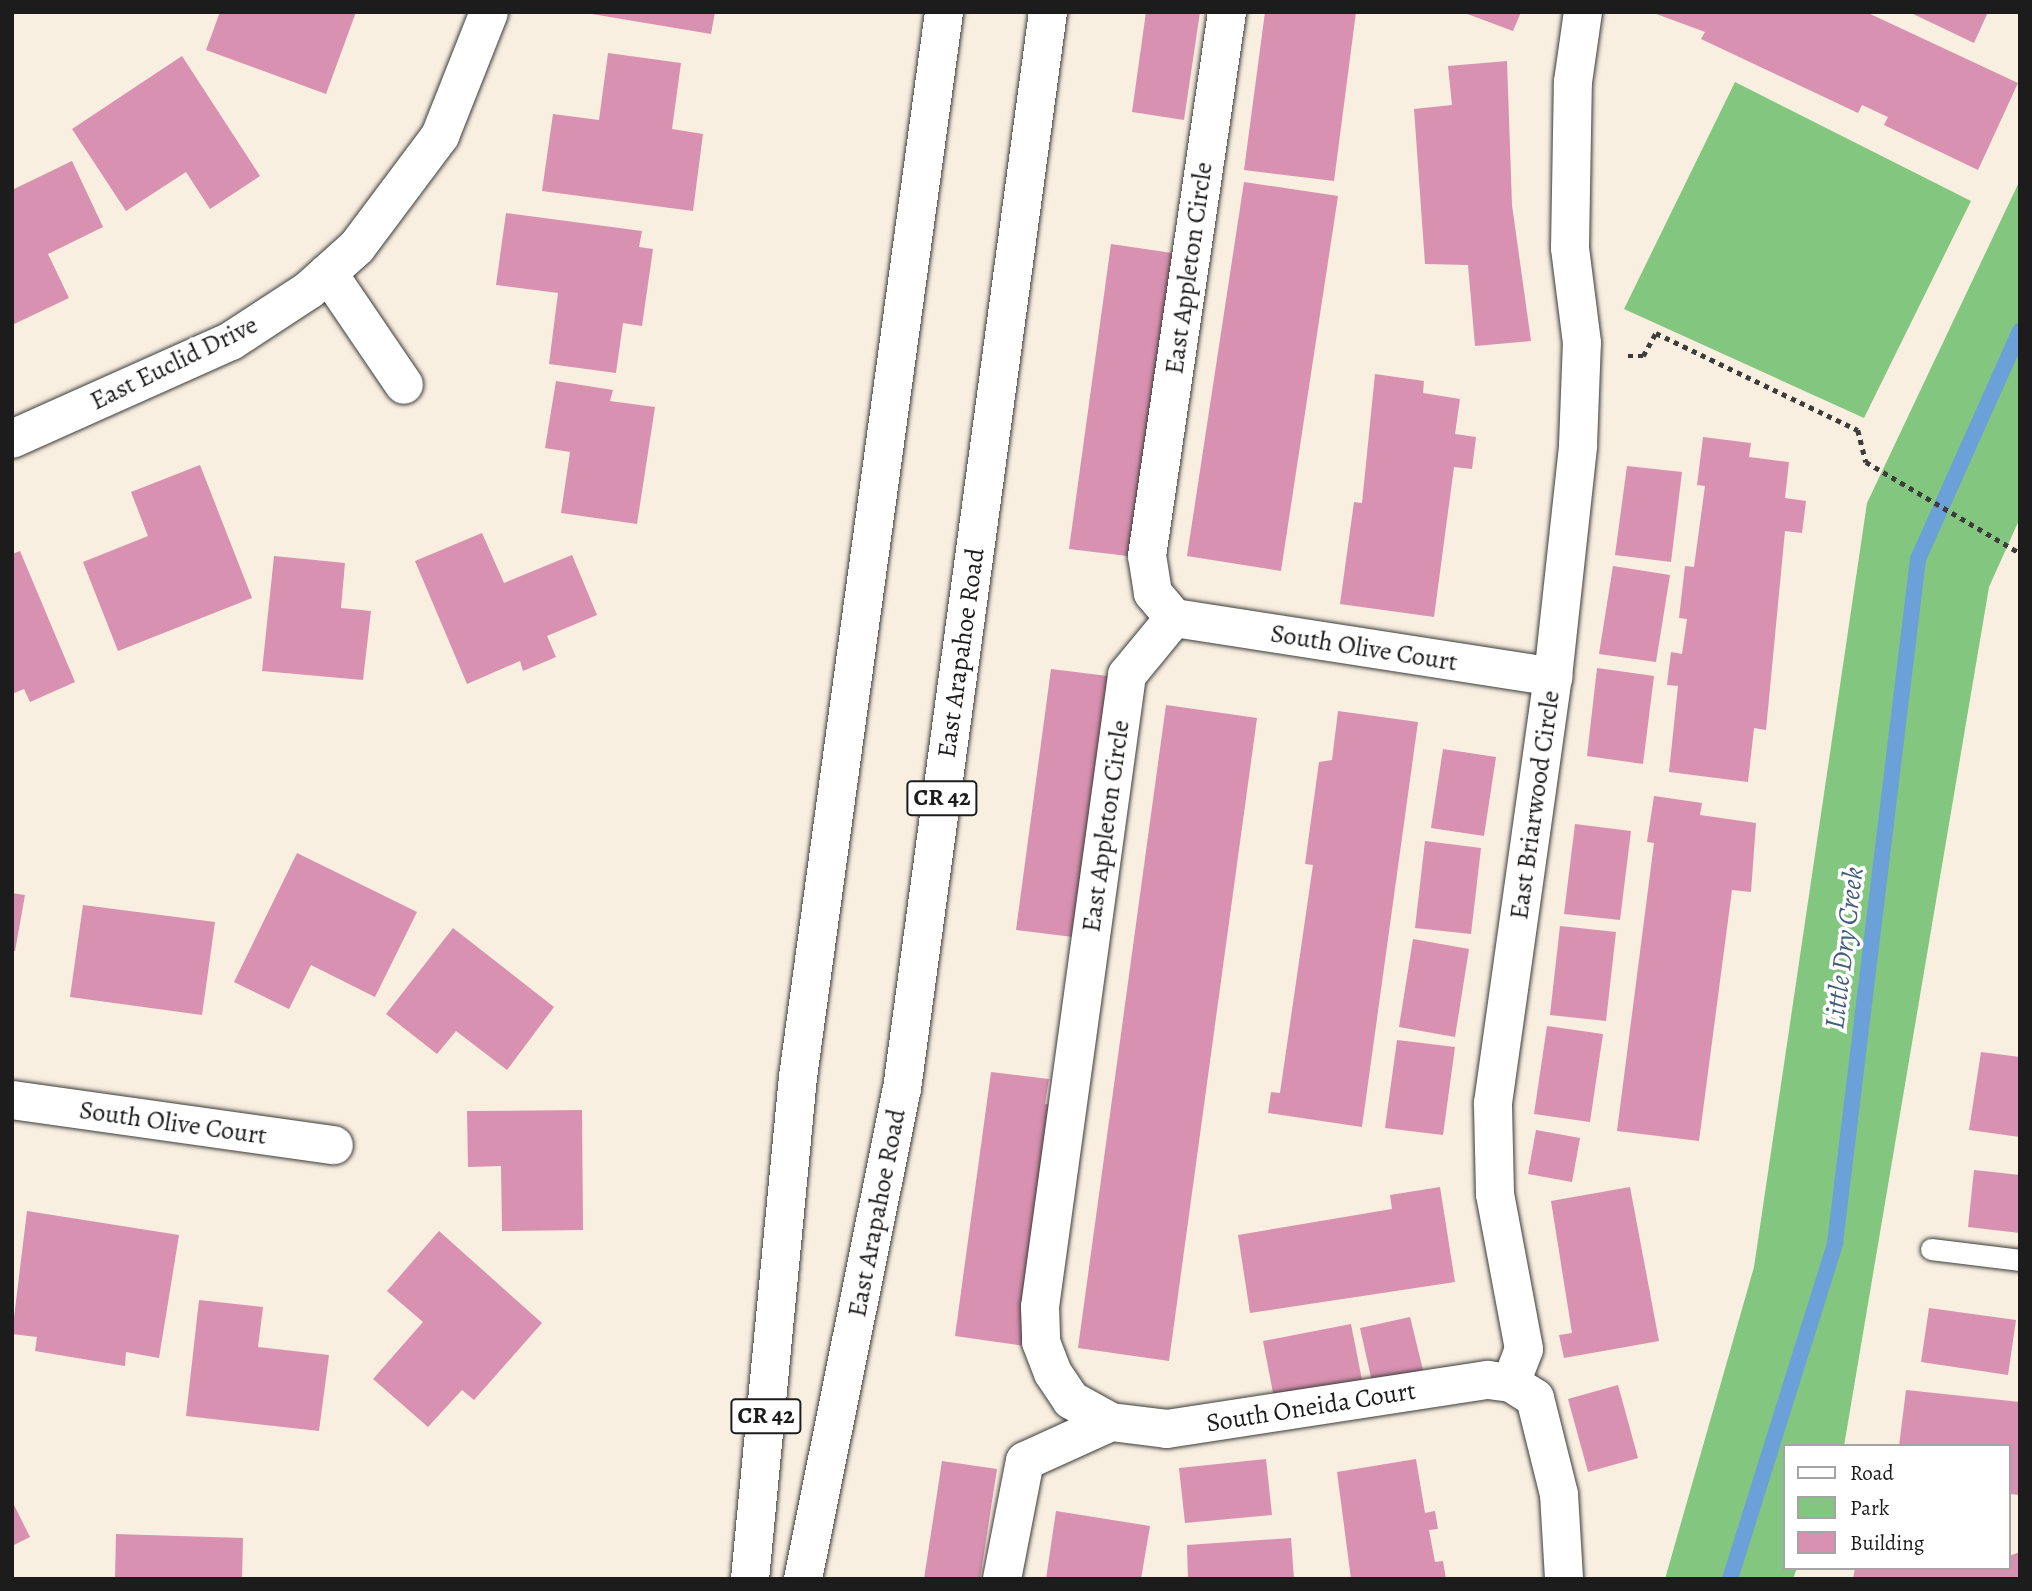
<!DOCTYPE html>
<style>
body{margin:0}
#map{position:relative;width:2032px;height:1591px;overflow:hidden;background:#f8efe1;font-family:Alegreya,serif}
div>[style]{position:absolute}
.green>*{inset:0;background:#83c67f}
.stream>*{height:16px;margin:-8px;padding:0 8px;transform-origin:8px;border-radius:8px;background:#6ca0d8}
.building>*{inset:0;background:#d891b0}
.path>*{height:4.5px;margin-top:-2.25px;transform-origin:0;background:repeating-linear-gradient(90deg,#3d3c3a 0 5px,transparent 0 10px)}
.roads{filter:drop-shadow(0 0 2px #3d3c3a) drop-shadow(0 0 2px #3d3c3a)}
.service>*{height:21px;margin:-10.5px;padding:0 10.5px;transform-origin:10.5px;border-radius:10.5px;background:#fff}
.minor>*{height:38px;margin:-19px;padding:0 19px;transform-origin:19px;border-radius:19px;background:#fff}
.primary>*{height:38px;margin:-19px;padding:0 19px;transform-origin:19px;border-radius:19px;background:#fff}
span{translate:-50% -50%;white-space:nowrap;text-align:center;line-height:1.15;-webkit-text-stroke:7px #fff;paint-order:stroke}
.shield-label span{padding:2px 5px;background:#fff;border:2px solid;border-radius:5px;-webkit-text-stroke-width:0}
.shield-label{font-size:24px;color:#1c1c1c;font-weight:700}
.street-label{font-size:26px;color:#1c1c1c}
.water-label{font-size:28px;color:#445e7a;font-style:italic}
.frame{position:absolute;inset:0;border:14px solid #1c1c1c;pointer-events:none}
.legend{position:absolute;left:1783px;top:1444px;width:228px;height:126px;box-sizing:border-box;background:#fff;border:2px solid #a4a4a4;margin:0;padding:9px 12px;list-style:none;font-size:21px;color:#1c1c1c}
.legend li{display:flex;align-items:center;gap:14px;height:35px}
.legend b{width:35px;border:2px solid #a4a4a4}
</style>
<div id="map">
<div class="green">
<div style="clip-path:polygon(1735px 82px,1971px 201px,1864px 418px,1624px 309px)"></div>
<div style="clip-path:polygon(2020px 180px,2020px 518px,1989px 587px,1844px 1446px,1785px 1446px,1785px 1568px,1797px 1568px,1793px 1579px,1665px 1579px,1754px 1267px,1867px 503px)"></div>
</div>
<div class="stream">
<div style="left:1730px;top:1579px;width:352px;rotate:-72.6deg"></div>
<div style="left:1835px;top:1243px;width:689px;rotate:-83.08deg"></div>
<div style="left:1918px;top:559px;width:250px;rotate:-65.9deg"></div>
</div>
<div class="building">
<div style="clip-path:polygon(220px 12px,356px 12px,326px 94px,206px 50px)"></div>
<div style="clip-path:polygon(580px 12px,715px 12px,711px 34px)"></div>
<div style="clip-path:polygon(1146px 12px,1200px 12px,1184px 120px,1132px 112px)"></div>
<div style="clip-path:polygon(1265px 12px,1356px 12px,1334px 181px,1244px 170px)"></div>
<div style="clip-path:polygon(1462px 12px,1521px 12px,1513px 31px)"></div>
<div style="clip-path:polygon(1651px 12px,1866px 12px,2018px 83px,1978px 170px,1884px 125px,1888px 117px,1862px 105px,1858px 113px,1701px 39px,1705px 32px)"></div>
<div style="clip-path:polygon(1909px 12px,1988px 12px,1974px 43px)"></div>
<div style="clip-path:polygon(608px 53px,681px 63px,672px 129px,703px 134px,693px 211px,542px 191px,553px 114px,599px 120px)"></div>
<div style="clip-path:polygon(182px 56px,260px 176px,210px 209px,186px 172px,126px 211px,72px 129px)"></div>
<div style="clip-path:polygon(1507px 61px,1512px 205px,1531px 341px,1475px 346px,1468px 265px,1425px 264px,1414px 109px,1452px 105px,1448px 66px)"></div>
<div style="clip-path:polygon(72px 161px,103px 227px,48px 254px,69px 298px,12px 325px,12px 190px)"></div>
<div style="clip-path:polygon(1244px 182px,1338px 196px,1281px 571px,1187px 556px)"></div>
<div style="clip-path:polygon(506px 213px,642px 231px,639px 247px,653px 249px,642px 326px,623px 323px,616px 373px,549px 364px,558px 293px,496px 285px)"></div>
<div style="clip-path:polygon(1111px 244px,1172px 253px,1136px 557px,1069px 549px)"></div>
<div style="clip-path:polygon(1375px 374px,1424px 381px,1423px 393px,1460px 399px,1455px 434px,1476px 437px,1472px 469px,1454px 467px,1434px 617px,1340px 604px,1354px 502px,1362px 503px)"></div>
<div style="clip-path:polygon(556px 381px,613px 390px,610px 401px,655px 407px,637px 524px,561px 513px,570px 452px,545px 448px)"></div>
<div style="clip-path:polygon(1703px 437px,1751px 443px,1749px 457px,1789px 462px,1785px 498px,1806px 501px,1802px 533px,1785px 531px,1766px 730px,1754px 728px,1748px 782px,1669px 772px,1678px 686px,1667px 685px,1671px 652px,1682px 654px,1687px 619px,1679px 618px,1685px 566px,1694px 567px,1705px 486px,1697px 485px)"></div>
<div style="clip-path:polygon(200px 465px,252px 598px,118px 651px,83px 562px,148px 536px,131px 492px)"></div>
<div style="clip-path:polygon(1627px 466px,1682px 472px,1671px 562px,1615px 555px)"></div>
<div style="clip-path:polygon(482px 533px,504px 583px,572px 555px,597px 615px,547px 636px,556px 657px,523px 671px,520px 661px,467px 684px,415px 561px)"></div>
<div style="clip-path:polygon(20px 551px,75px 682px,30px 702px,24px 689px,12px 694px,12px 554px)"></div>
<div style="clip-path:polygon(274px 556px,345px 563px,341px 608px,371px 611px,363px 680px,262px 671px)"></div>
<div style="clip-path:polygon(1613px 566px,1670px 575px,1656px 662px,1599px 654px)"></div>
<div style="clip-path:polygon(1597px 668px,1654px 676px,1643px 764px,1587px 756px)"></div>
<div style="clip-path:polygon(1051px 669px,1116px 677px,1081px 938px,1016px 930px)"></div>
<div style="clip-path:polygon(1166px 705px,1257px 718px,1169px 1361px,1078px 1348px)"></div>
<div style="clip-path:polygon(1338px 711px,1418px 722px,1362px 1127px,1268px 1113px,1271px 1092px,1280px 1093px,1313px 865px,1305px 864px,1319px 762px,1332px 760px)"></div>
<div style="clip-path:polygon(1443px 749px,1496px 757px,1484px 836px,1431px 828px)"></div>
<div style="clip-path:polygon(1654px 796px,1702px 803px,1700px 815px,1756px 823px,1751px 892px,1732px 890px,1699px 1141px,1617px 1131px,1654px 843px,1647px 842px)"></div>
<div style="clip-path:polygon(1575px 824px,1631px 831px,1620px 920px,1564px 914px)"></div>
<div style="clip-path:polygon(1425px 841px,1481px 848px,1471px 934px,1415px 928px)"></div>
<div style="clip-path:polygon(297px 853px,417px 912px,375px 997px,311px 965px,289px 1009px,234px 982px)"></div>
<div style="clip-path:polygon(12px 893px,25px 895px,15px 951px,12px 951px)"></div>
<div style="clip-path:polygon(83px 905px,215px 922px,202px 1015px,70px 997px)"></div>
<div style="clip-path:polygon(1560px 926px,1616px 932px,1606px 1021px,1550px 1015px)"></div>
<div style="clip-path:polygon(453px 928px,554px 1007px,507px 1070px,456px 1031px,437px 1054px,386px 1014px)"></div>
<div style="clip-path:polygon(1413px 939px,1469px 949px,1455px 1037px,1399px 1027px)"></div>
<div style="clip-path:polygon(1547px 1026px,1603px 1034px,1590px 1122px,1534px 1114px)"></div>
<div style="clip-path:polygon(1397px 1040px,1455px 1047px,1443px 1135px,1385px 1128px)"></div>
<div style="clip-path:polygon(1981px 1052px,2020px 1057px,2020px 1137px,1969px 1130px)"></div>
<div style="clip-path:polygon(991px 1072px,1049px 1079px,1045px 1104px,1057px 1105px,1025px 1346px,955px 1336px)"></div>
<div style="clip-path:polygon(582px 1110px,583px 1230px,502px 1231px,501px 1166px,468px 1167px,467px 1111px)"></div>
<div style="clip-path:polygon(1536px 1130px,1580px 1138px,1572px 1182px,1528px 1174px)"></div>
<div style="clip-path:polygon(1974px 1170px,2020px 1175px,2020px 1233px,1968px 1227px)"></div>
<div style="clip-path:polygon(1440px 1187px,1455px 1282px,1250px 1313px,1238px 1235px,1392px 1209px,1390px 1195px)"></div>
<div style="clip-path:polygon(1630px 1187px,1659px 1341px,1564px 1358px,1559px 1335px,1572px 1333px,1551px 1201px)"></div>
<div style="clip-path:polygon(27px 1211px,179px 1235px,159px 1358px,126px 1352px,125px 1366px,35px 1351px,37px 1337px,12px 1334px)"></div>
<div style="clip-path:polygon(439px 1231px,542px 1323px,474px 1400px,462px 1390px,428px 1427px,373px 1379px,423px 1322px,387px 1291px)"></div>
<div style="clip-path:polygon(199px 1300px,263px 1307px,258px 1347px,329px 1355px,319px 1431px,186px 1416px)"></div>
<div style="clip-path:polygon(1929px 1308px,2016px 1320px,2008px 1375px,1921px 1362px)"></div>
<div style="clip-path:polygon(1410px 1317px,1423px 1370px,1372px 1382px,1360px 1328px)"></div>
<div style="clip-path:polygon(1351px 1324px,1362px 1380px,1274px 1398px,1263px 1341px)"></div>
<div style="clip-path:polygon(1618px 1385px,1638px 1458px,1588px 1472px,1568px 1399px)"></div>
<div style="clip-path:polygon(1906px 1390px,2020px 1402px,2020px 1495px,2009px 1494px,2009px 1446px,1899px 1446px)"></div>
<div style="clip-path:polygon(1266px 1459px,1272px 1515px,1185px 1523px,1179px 1468px)"></div>
<div style="clip-path:polygon(1416px 1459px,1425px 1513px,1435px 1511px,1438px 1529px,1429px 1530px,1435px 1562px,1443px 1561px,1446px 1579px,1351px 1579px,1337px 1472px)"></div>
<div style="clip-path:polygon(942px 1461px,997px 1469px,980px 1579px,924px 1579px)"></div>
<div style="clip-path:polygon(12px 1501px,30px 1537px,12px 1546px)"></div>
<div style="clip-path:polygon(1056px 1511px,1150px 1526px,1141px 1579px,1046px 1579px)"></div>
<div style="clip-path:polygon(116px 1534px,243px 1538px,242px 1579px,115px 1579px)"></div>
<div style="clip-path:polygon(1291px 1538px,1294px 1579px,1188px 1579px,1187px 1545px)"></div>
<div style="clip-path:polygon(2020px 1552px,2020px 1579px,1853px 1579px,1855px 1568px,2009px 1568px,2009px 1556px)"></div>
</div>
<div class="path">
<div style="left:1628px;top:356px;width:15px"></div>
<div style="left:1643px;top:356px;width:26px;rotate:-61deg"></div>
<div style="left:1656px;top:333px;width:224px;rotate:25.7deg"></div>
<div style="left:1858px;top:430px;width:33px;rotate:76deg"></div>
<div style="left:1866px;top:462px;width:179px;rotate:30.6deg"></div>
</div>
<div class="roads">
<div class="service">
<div style="left:1931px;top:1249px;width:90px;rotate:7deg"></div>
</div>
<div class="minor">
<div style="left:328px;top:273px;width:135px;rotate:55.8deg"></div>
<div style="left:12px;top:439px;width:240px;rotate:-24.1deg"></div>
<div style="left:231px;top:341px;width:93px;rotate:-33.2deg"></div>
<div style="left:309px;top:290px;width:64px;rotate:-41.9deg"></div>
<div style="left:357px;top:247px;width:139px;rotate:-53.2deg"></div>
<div style="left:440px;top:136px;width:133px;rotate:-68.4deg"></div>
<div style="left:1174px;top:618px;width:74px;rotate:129.5deg"></div>
<div style="left:1127px;top:675px;width:638px;rotate:97.84deg"></div>
<div style="left:1040px;top:1307px;width:35px;rotate:88deg"></div>
<div style="left:1041px;top:1342px;width:33px;rotate:69deg"></div>
<div style="left:1053px;top:1373px;width:32px;rotate:56deg"></div>
<div style="left:1071px;top:1400px;width:46px;rotate:28.8deg"></div>
<div style="left:1111px;top:1422px;width:56px;rotate:7.1deg"></div>
<div style="left:1167px;top:1429px;width:325px;rotate:-8.7deg"></div>
<div style="left:1488px;top:1380px;width:23px;rotate:7deg"></div>
<div style="left:1511px;top:1383px;width:28px;rotate:32deg"></div>
<div style="left:1535px;top:1398px;width:99px;rotate:76deg"></div>
<div style="left:1559px;top:1494px;width:85px;rotate:86.6deg"></div>
<div style="left:1174px;top:618px;width:33px;rotate:-130deg"></div>
<div style="left:1153px;top:593px;width:37px;rotate:-99deg"></div>
<div style="left:1147px;top:556px;width:550px;rotate:-81.63deg"></div>
<div style="left:1174px;top:618px;width:384px;rotate:8.8deg"></div>
<div style="left:12px;top:1100px;width:325px;rotate:8deg"></div>
<div style="left:1511px;top:1383px;width:36px;rotate:-69deg"></div>
<div style="left:1524px;top:1349px;width:158px;rotate:-100.6deg"></div>
<div style="left:1495px;top:1194px;width:91px;rotate:-91.3deg"></div>
<div style="left:1493px;top:1103px;width:430px;rotate:-82deg"></div>
<div style="left:1553px;top:677px;width:233px;rotate:-83.8deg"></div>
<div style="left:1578px;top:445px;width:102px;rotate:-87.8deg"></div>
<div style="left:1582px;top:343px;width:96px;rotate:-97.2deg"></div>
<div style="left:1570px;top:248px;width:166px;rotate:-89deg"></div>
<div style="left:1573px;top:82px;width:71px;rotate:-81.9deg"></div>
<div style="left:1002px;top:1579px;width:120px;rotate:-79deg"></div>
<div style="left:1025px;top:1461px;width:94px;rotate:-24.4deg"></div>
</div>
<div class="primary">
<div style="left:750px;top:1579px;width:504px;rotate:-84.54deg"></div>
<div style="left:798px;top:1077px;width:1075px;rotate:-82.19deg"></div>
<div style="left:803px;top:1579px;width:500px;rotate:-78.6deg"></div>
<div style="left:902px;top:1089px;width:1087px;rotate:-82.28deg"></div>
</div>
</div>
<div class="shield-label">
<span style="left:942px;top:798px">CR 42</span>
<span style="left:766px;top:1416px">CR 42</span>
</div>
<div class="street-label">
<span style="left:1189px;top:268px;rotate:-82deg">East Appleton Circle</span>
<span style="left:174px;top:363px;rotate:-26deg">East Euclid Drive</span>
<span style="left:1364px;top:648px;rotate:9deg">South Olive Court</span>
<span style="left:961px;top:653px;rotate:-82deg">East Arapahoe Road</span>
<span style="left:1535px;top:805px;rotate:-82deg">East Briarwood Circle</span>
<span style="left:1106px;top:826px;rotate:-82deg">East Appleton Circle</span>
<span style="left:173px;top:1123px;rotate:8deg">South Olive Court</span>
<span style="left:877px;top:1213px;rotate:-79deg">East Arapahoe Road</span>
<span style="left:1311px;top:1407px;rotate:-9deg">South Oneida Court</span>
</div>
<div class="water-label">
<span style="left:1844px;top:948px;rotate:-83deg">Little Dry Creek</span>
</div>
<div class="frame"></div>
<ul class="legend">
<li><b style="height:9px;background:#fff"></b>Road</li>
<li><b style="height:19px;background:#83c67f"></b>Park</li>
<li><b style="height:19px;background:#d891b0"></b>Building</li>
</ul>
</div>
